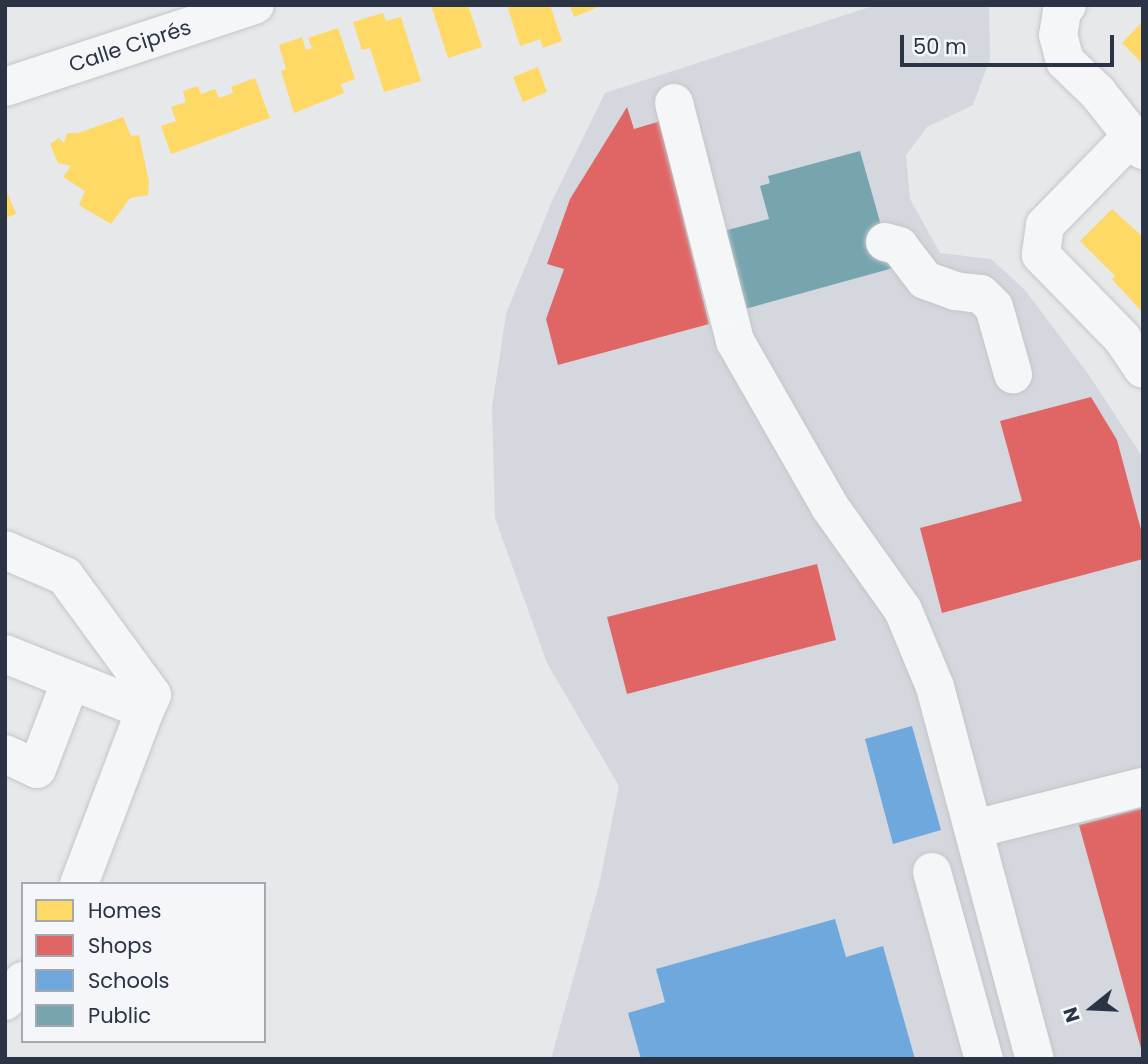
<!DOCTYPE html>
<meta charset="utf-8">
<style>
body{margin:0}
#map{position:relative;width:1148px;height:1064px;overflow:hidden;background:#e6e8ea;font-family:Poppins,sans-serif}
div>[style]{position:absolute}
.built>*{inset:0;background:#d4d7dd}
.homes>*{inset:0;background:#ffd966}
.shops>*{inset:0;background:#e06666}
.schools>*{inset:0;background:#6fa8dc}
.public>*{inset:0;background:#76a5af}
.roads{filter:drop-shadow(0 0 2px #c4c6c8) drop-shadow(0 0 2px #c4c6c8)}
.minor>*{height:38px;margin:-19px;padding:0 19px;transform-origin:19px;border-radius:19px;background:#f5f6f7}
span{translate:-50% -50%;white-space:nowrap;text-align:center;line-height:1.15;-webkit-text-stroke:7px #f4f6f9;paint-order:stroke}
.street-label{font-size:21px;color:#2b3445}
.frame{position:absolute;inset:0;border:7px solid #2b3445;pointer-events:none}
.legend{position:absolute;left:21px;top:882px;width:245px;height:161px;box-sizing:border-box;background:#f4f6f9;border:2px solid #a4a8b1;margin:0;padding:9px 12px;list-style:none;font-size:21px;color:#2b3445}
.legend li{display:flex;align-items:center;gap:14px;height:35px}
.legend b{width:35px;border:2px solid #a4a8b1}
.north{position:absolute;left:1057px;top:973px;width:70px;height:70px;-webkit-text-stroke:5px #f4f6f9;paint-order:stroke;rotate:252deg;font-size:19px;font-weight:700;line-height:28px;text-align:center;color:#2b3445}
.north::after{content:'';display:block;margin:auto;width:24px;height:32px;background:#2b3445;clip-path:polygon(50% 0,100% 100%,50% 72%,0 100%)}
.scale{position:absolute;left:900px;top:35px;width:214px;height:32px;box-sizing:border-box;border:4px solid #2b3445;border-top:0;padding-left:9px;font-size:21px;line-height:24px;white-space:nowrap;color:#2b3445;-webkit-text-stroke:5px #f4f6f9;paint-order:stroke}
</style>
<div id="map">
<div class="built">
<div style="clip-path:polygon(876px 5px,989px 5px,990px 59px,973px 105px,927px 127px,906px 155px,910px 199px,940px 253px,991px 259px,1025px 290px,1089px 375px,1143px 458px,1143px 1059px,551px 1059px,599px 885px,619px 786px,547px 663px,495px 518px,492px 407px,506px 314px,552px 201px,605px 93px)"></div>
</div>
<div class="homes">
<div style="clip-path:polygon(431px 5px,468px 5px,482px 47px,448px 58px)"></div>
<div style="clip-path:polygon(507px 5px,550px 5px,562px 41px,543px 48px,540px 39px,520px 46px)"></div>
<div style="clip-path:polygon(570px 5px,603px 5px,574px 17px)"></div>
<div style="clip-path:polygon(383px 13px,386px 21px,401px 17px,421px 81px,384px 92px,370px 48px,362px 50px,353px 22px)"></div>
<div style="clip-path:polygon(1143px 21px,1143px 64px,1122px 43px)"></div>
<div style="clip-path:polygon(338px 28px,355px 79px,341px 84px,344px 93px,294px 113px,281px 71px,286px 69px,279px 45px,302px 37px,306px 50px,312px 48px,308px 38px)"></div>
<div style="clip-path:polygon(538px 67px,547px 92px,523px 102px,513px 77px)"></div>
<div style="clip-path:polygon(255px 78px,270px 118px,171px 154px,161px 126px,176px 121px,171px 107px,186px 102px,183px 91px,198px 86px,201px 94px,215px 89px,219px 98px,233px 93px,231px 87px)"></div>
<div style="clip-path:polygon(123px 117px,131px 136px,139px 135px,149px 182px,148px 195px,130px 198px,111px 224px,79px 205px,85px 191px,63px 177px,71px 166px,58px 163px,50px 144px,59px 138px,64px 143px,67px 133px,78px 133px)"></div>
<div style="clip-path:polygon(5px 187px,16px 214px,5px 218px)"></div>
<div style="clip-path:polygon(1112px 209px,1143px 237px,1143px 313px,1112px 279px,1115px 276px,1080px 241px)"></div>
</div>
<div class="shops">
<div style="clip-path:polygon(627px 107px,634px 129px,664px 120px,685px 199px,679px 202px,709px 324px,558px 365px,546px 319px,564px 269px,547px 264px,570px 199px)"></div>
<div style="clip-path:polygon(1091px 397px,1117px 440px,1143px 537px,1143px 559px,942px 613px,920px 528px,1022px 501px,1000px 421px)"></div>
<div style="clip-path:polygon(817px 564px,836px 640px,627px 694px,607px 617px)"></div>
<div style="clip-path:polygon(1143px 808px,1143px 1052px,1142px 1052px,1079px 825px)"></div>
</div>
<div class="schools">
<div style="clip-path:polygon(912px 726px,941px 830px,893px 844px,865px 739px)"></div>
<div style="clip-path:polygon(835px 919px,846px 957px,883px 946px,915px 1059px,641px 1059px,628px 1013px,665px 1002px,656px 969px)"></div>
</div>
<div class="public">
<div style="clip-path:polygon(860px 151px,893px 268px,745px 309px,724px 231px,769px 219px,760px 186px,770px 183px,768px 176px)"></div>
</div>
<div class="roads">
<div class="minor">
<div style="left:1067px;top:5px;width:8px;rotate:130deg"></div>
<div style="left:1062px;top:11px;width:24px;rotate:99deg"></div>
<div style="left:1058px;top:35px;width:27px;rotate:75deg"></div>
<div style="left:1065px;top:61px;width:46px;rotate:44.1deg"></div>
<div style="left:1098px;top:93px;width:73px;rotate:51.7deg"></div>
<div style="left:5px;top:87px;width:263px;rotate:-18.2deg"></div>
<div style="left:674px;top:103px;width:246px;rotate:75.6deg"></div>
<div style="left:735px;top:341px;width:191px;rotate:60.2deg"></div>
<div style="left:830px;top:507px;width:126px;rotate:54.7deg"></div>
<div style="left:903px;top:610px;width:83px;rotate:67.4deg"></div>
<div style="left:935px;top:687px;width:385px;rotate:75deg"></div>
<div style="left:1131px;top:137px;width:123px;rotate:134.3deg"></div>
<div style="left:1045px;top:225px;width:30px;rotate:98deg"></div>
<div style="left:1041px;top:255px;width:116px;rotate:45.7deg"></div>
<div style="left:1122px;top:338px;width:37px;rotate:56deg"></div>
<div style="left:885px;top:242px;width:15px;rotate:16deg"></div>
<div style="left:899px;top:246px;width:43px;rotate:52.6deg"></div>
<div style="left:925px;top:280px;width:32px;rotate:20deg"></div>
<div style="left:955px;top:291px;width:26px;rotate:7deg"></div>
<div style="left:981px;top:294px;width:18px;rotate:45deg"></div>
<div style="left:994px;top:307px;width:70px;rotate:74.2deg"></div>
<div style="left:5px;top:550px;width:65px;rotate:23.4deg"></div>
<div style="left:65px;top:576px;width:147px;rotate:53.8deg"></div>
<div style="left:152px;top:695px;width:17px;rotate:115deg"></div>
<div style="left:145px;top:710px;width:151px;rotate:-158.2deg"></div>
<div style="left:5px;top:754px;width:35px;rotate:25deg"></div>
<div style="left:37px;top:769px;width:95px;rotate:-69.1deg"></div>
<div style="left:974px;top:829px;width:174px;rotate:-14deg"></div>
<div style="left:932px;top:872px;width:194px;rotate:74.5deg"></div>
<div style="left:79px;top:884px;width:186px;rotate:-69.2deg"></div>
<div style="left:5px;top:1001px;width:27px;rotate:-48deg"></div>
</div>
</div>
<div class="street-label">
<span style="left:130px;top:46px;rotate:-18deg">Calle Ciprés</span>
</div>
<div class="frame"></div>
<ul class="legend">
<li><b style="height:19px;background:#ffd966"></b>Homes</li>
<li><b style="height:19px;background:#e06666"></b>Shops</li>
<li><b style="height:19px;background:#6fa8dc"></b>Schools</li>
<li><b style="height:19px;background:#76a5af"></b>Public</li>
</ul>
<div class="north">N</div>
<div class="scale">50 m</div>
</div>
